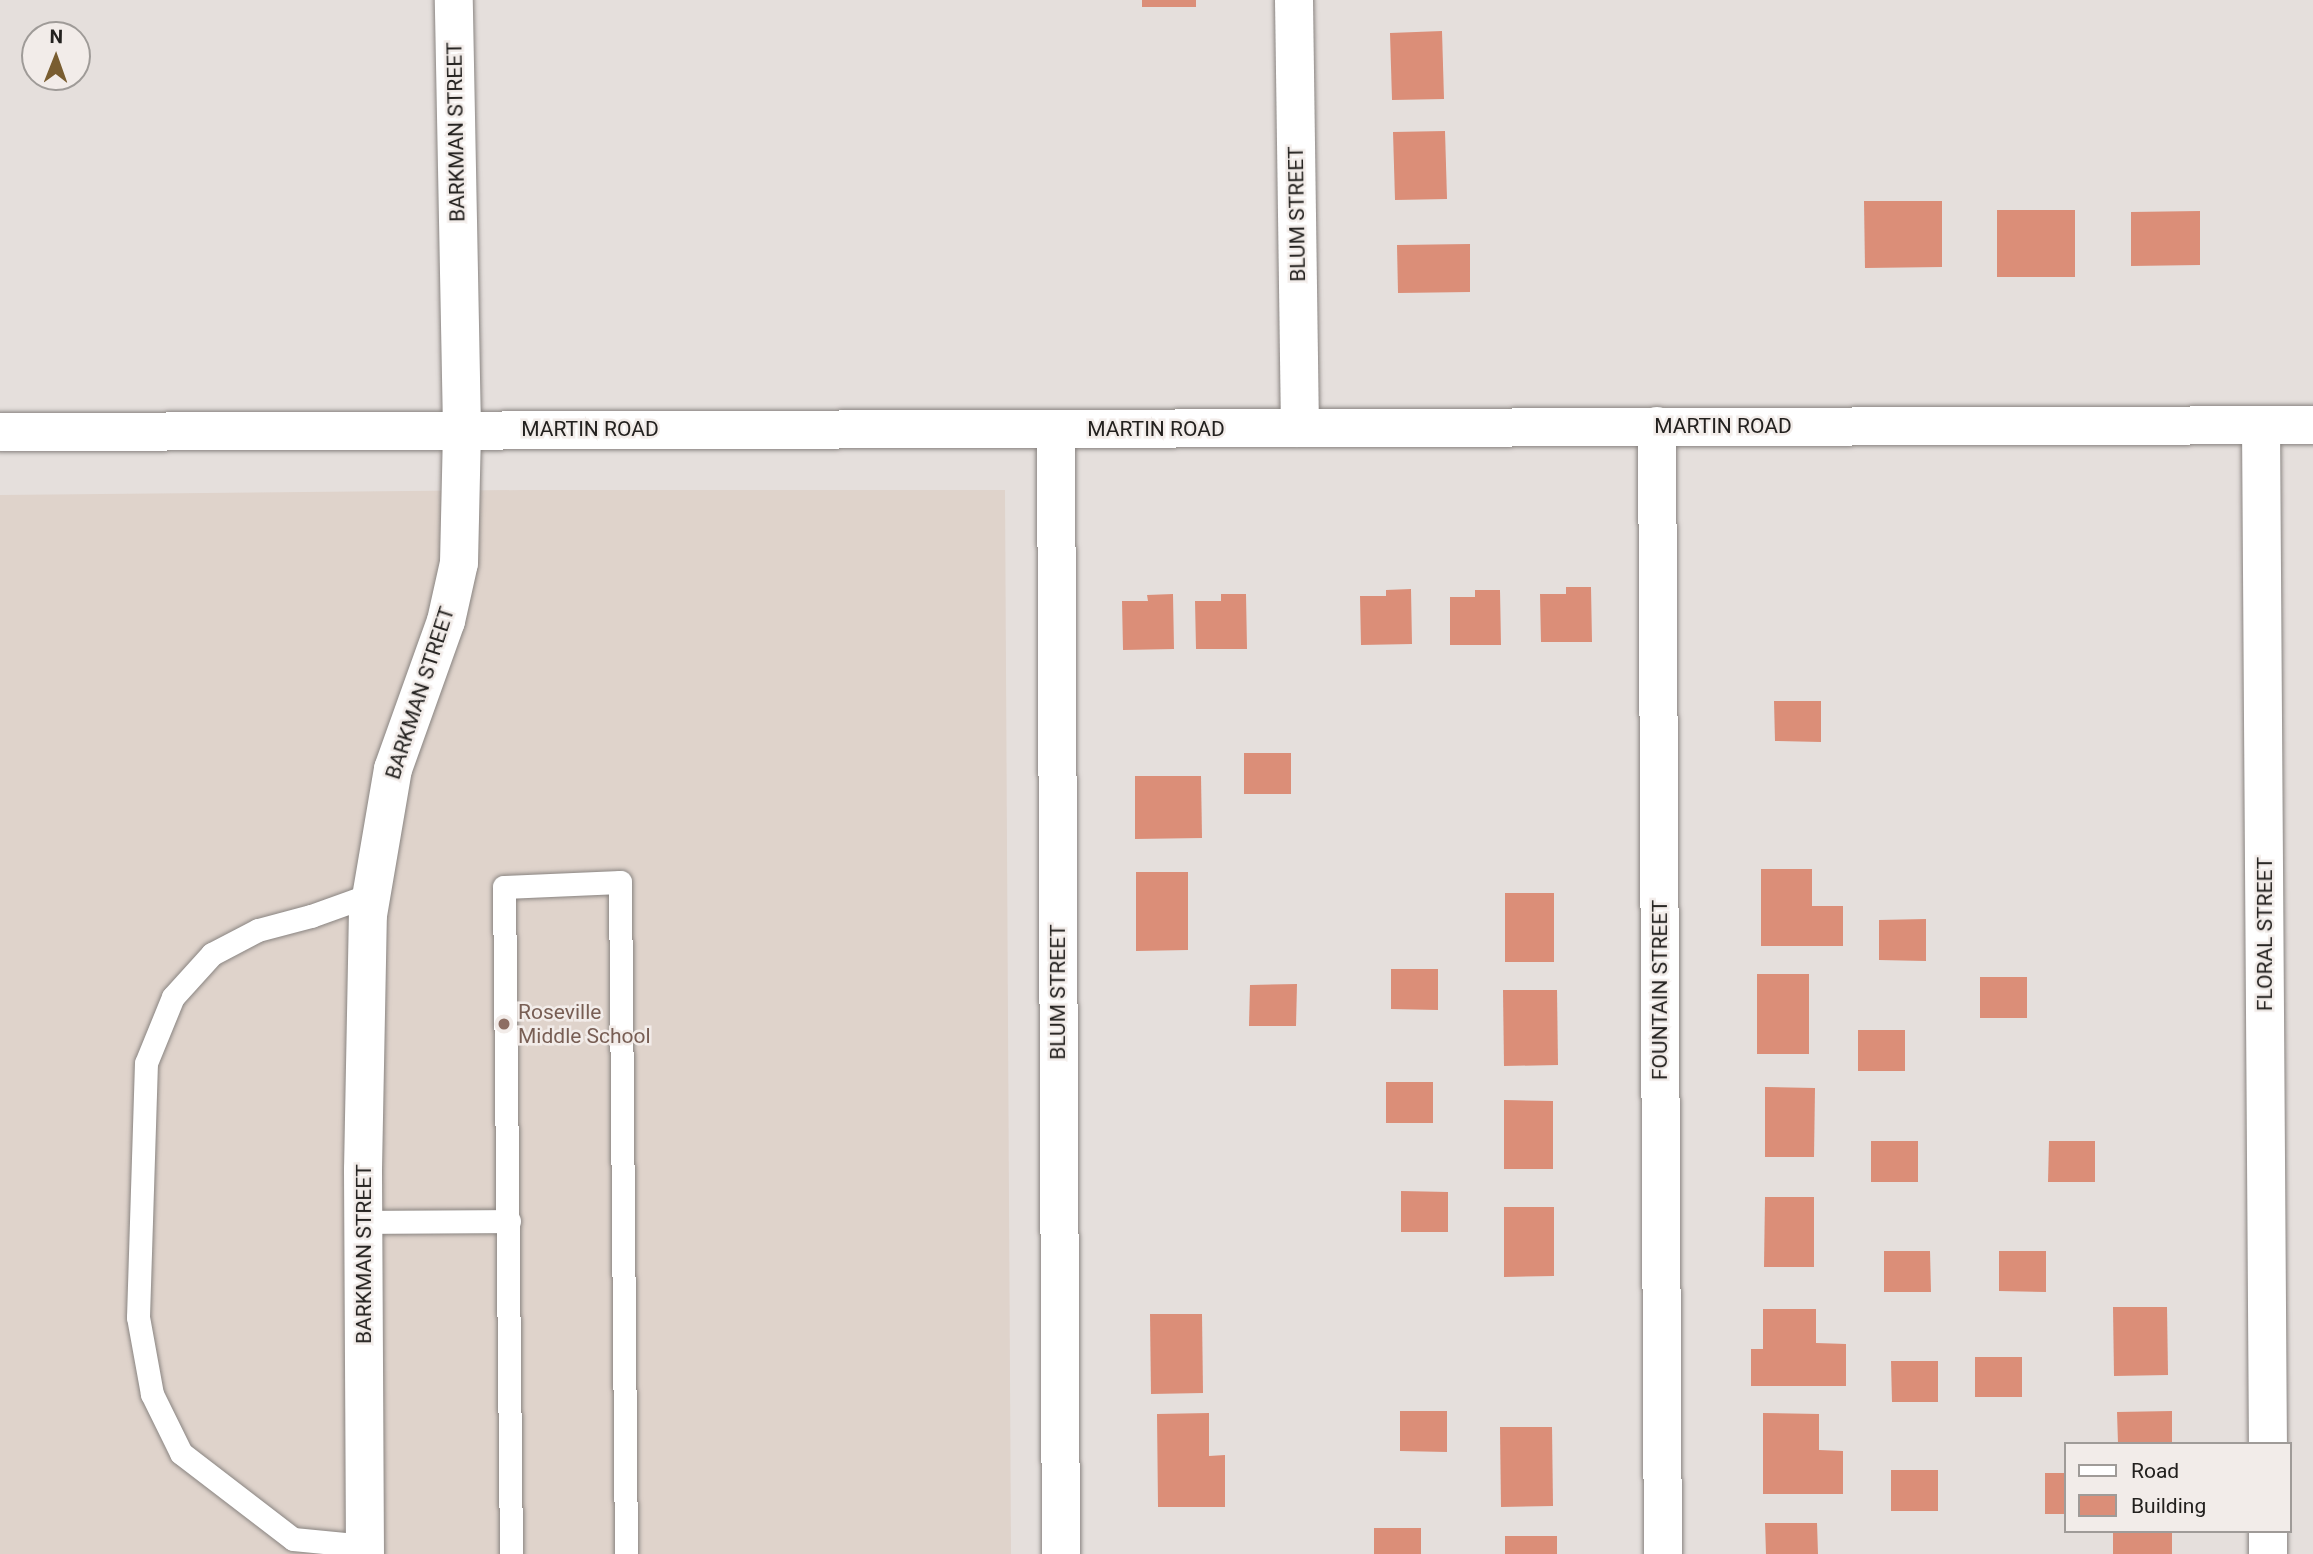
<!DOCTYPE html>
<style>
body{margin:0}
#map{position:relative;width:2313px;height:1554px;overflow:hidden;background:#e5dfdc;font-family:Roboto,sans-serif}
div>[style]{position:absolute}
.built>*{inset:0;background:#dfd3cb}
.building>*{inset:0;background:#db8e78}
.roads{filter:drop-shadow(0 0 2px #898481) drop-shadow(0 0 2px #898481)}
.service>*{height:23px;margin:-11.5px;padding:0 11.5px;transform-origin:11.5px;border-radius:11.5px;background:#fff}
.minor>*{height:38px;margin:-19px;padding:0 19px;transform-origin:19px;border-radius:19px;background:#fff}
.tertiary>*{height:38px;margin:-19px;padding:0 19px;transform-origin:19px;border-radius:19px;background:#fff}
.dots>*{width:19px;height:19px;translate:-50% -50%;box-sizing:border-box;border:4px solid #f2ece9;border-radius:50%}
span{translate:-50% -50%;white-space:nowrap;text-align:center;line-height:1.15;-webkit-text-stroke:5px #f2ece9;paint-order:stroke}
.street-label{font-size:21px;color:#23211f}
.education-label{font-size:21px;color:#785e54}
.left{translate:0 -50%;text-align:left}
.legend{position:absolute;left:2064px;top:1442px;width:228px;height:91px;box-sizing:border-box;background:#f2ece9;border:2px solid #9f9b98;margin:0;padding:9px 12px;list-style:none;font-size:21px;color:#23211f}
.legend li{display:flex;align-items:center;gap:14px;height:35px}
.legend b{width:35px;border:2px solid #9f9b98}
.north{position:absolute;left:21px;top:21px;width:70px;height:70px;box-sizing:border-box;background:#f2ece9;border:2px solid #9f9b98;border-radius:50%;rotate:1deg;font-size:19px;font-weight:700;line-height:28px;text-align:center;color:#23211f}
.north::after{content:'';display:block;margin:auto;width:24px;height:32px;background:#795d30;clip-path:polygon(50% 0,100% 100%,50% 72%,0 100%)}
</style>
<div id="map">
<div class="built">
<div style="clip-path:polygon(522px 490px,1005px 490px,1011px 1554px,0 1554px,0 495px)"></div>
</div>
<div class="building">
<div style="clip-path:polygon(1142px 0,1196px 0,1196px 7px,1142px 7px)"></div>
<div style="clip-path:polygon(1442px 31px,1444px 99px,1392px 100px,1390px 33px)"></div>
<div style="clip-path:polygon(1445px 131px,1447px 199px,1395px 200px,1393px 132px)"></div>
<div style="clip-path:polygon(1864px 201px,1942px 201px,1942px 267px,1865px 268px)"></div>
<div style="clip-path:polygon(1997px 210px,2075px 210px,2075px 277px,1997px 277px)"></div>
<div style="clip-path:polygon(2200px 211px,2200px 265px,2131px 266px,2131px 212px)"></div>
<div style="clip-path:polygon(1470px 244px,1470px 292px,1398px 293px,1397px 245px)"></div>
<div style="clip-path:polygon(1566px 587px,1591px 587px,1592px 642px,1541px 642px,1540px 594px,1566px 594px)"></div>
<div style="clip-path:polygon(1411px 589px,1412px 644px,1361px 645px,1360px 596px,1386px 596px,1386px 590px)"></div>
<div style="clip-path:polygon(1475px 590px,1500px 590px,1501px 645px,1450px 645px,1450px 597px,1475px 597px)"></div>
<div style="clip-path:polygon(1173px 594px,1174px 649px,1123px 650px,1122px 601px,1148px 601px,1147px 595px)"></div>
<div style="clip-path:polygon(1221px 594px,1246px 594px,1247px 649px,1196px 649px,1195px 601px,1221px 601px)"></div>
<div style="clip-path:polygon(1774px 701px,1821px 701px,1821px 742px,1775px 741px)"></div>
<div style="clip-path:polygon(1244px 753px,1291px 753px,1291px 794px,1244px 794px)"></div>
<div style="clip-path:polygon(1135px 776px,1201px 776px,1202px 838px,1135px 839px)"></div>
<div style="clip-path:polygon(1761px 869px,1812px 869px,1812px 906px,1843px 906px,1843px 946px,1761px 946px)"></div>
<div style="clip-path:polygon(1136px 872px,1188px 872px,1188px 950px,1136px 951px)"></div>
<div style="clip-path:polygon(1505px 893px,1554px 893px,1554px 962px,1505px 962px)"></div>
<div style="clip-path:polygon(1926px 919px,1926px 961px,1879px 960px,1879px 920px)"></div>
<div style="clip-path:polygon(1391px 969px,1438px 969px,1438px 1010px,1391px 1009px)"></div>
<div style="clip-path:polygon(1757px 974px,1809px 974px,1809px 1054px,1757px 1054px)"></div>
<div style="clip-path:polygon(1980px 977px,2027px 977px,2027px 1018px,1980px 1018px)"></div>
<div style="clip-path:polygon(1297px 984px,1296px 1026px,1249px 1026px,1250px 985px)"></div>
<div style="clip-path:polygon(1503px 990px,1557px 990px,1558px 1065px,1504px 1066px)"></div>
<div style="clip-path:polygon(1858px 1030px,1905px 1030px,1905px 1071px,1858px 1071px)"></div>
<div style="clip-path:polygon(1386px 1082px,1433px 1082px,1433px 1123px,1386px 1123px)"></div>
<div style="clip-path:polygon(1765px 1087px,1815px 1088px,1814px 1157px,1765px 1157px)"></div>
<div style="clip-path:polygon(1504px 1100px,1553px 1101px,1553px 1169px,1504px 1169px)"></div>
<div style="clip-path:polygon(1871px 1141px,1918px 1141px,1918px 1182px,1871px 1182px)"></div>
<div style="clip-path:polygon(2049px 1141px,2095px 1141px,2095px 1182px,2048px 1182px)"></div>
<div style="clip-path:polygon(1401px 1191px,1448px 1192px,1448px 1232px,1401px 1232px)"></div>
<div style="clip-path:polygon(1765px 1197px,1814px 1197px,1814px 1267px,1764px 1267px)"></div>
<div style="clip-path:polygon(1504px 1207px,1554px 1207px,1554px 1276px,1504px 1277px)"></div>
<div style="clip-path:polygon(1884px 1251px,1930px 1251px,1931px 1292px,1884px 1292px)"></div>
<div style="clip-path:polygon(1999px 1251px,2046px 1251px,2046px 1292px,1999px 1291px)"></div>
<div style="clip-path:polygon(2113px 1307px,2167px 1307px,2168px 1375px,2114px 1376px)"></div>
<div style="clip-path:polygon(1763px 1309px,1816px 1309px,1816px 1343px,1846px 1344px,1846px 1386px,1751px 1386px,1751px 1349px,1763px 1349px)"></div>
<div style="clip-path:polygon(1150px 1314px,1202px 1314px,1203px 1393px,1151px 1394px)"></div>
<div style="clip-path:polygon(1975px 1357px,2022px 1357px,2022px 1397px,1975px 1397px)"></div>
<div style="clip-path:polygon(1891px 1361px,1938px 1361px,1938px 1402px,1892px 1402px)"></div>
<div style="clip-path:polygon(1400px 1411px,1447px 1411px,1447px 1452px,1400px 1451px)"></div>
<div style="clip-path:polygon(2172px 1411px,2172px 1444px,2118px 1444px,2117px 1412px)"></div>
<div style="clip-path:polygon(1209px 1413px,1209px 1456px,1225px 1455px,1225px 1507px,1158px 1507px,1157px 1414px)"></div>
<div style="clip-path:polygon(1763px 1413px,1819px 1414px,1819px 1450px,1843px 1451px,1843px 1494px,1763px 1494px)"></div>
<div style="clip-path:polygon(1500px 1427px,1552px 1427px,1553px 1506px,1501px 1507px)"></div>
<div style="clip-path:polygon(1891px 1470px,1938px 1470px,1938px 1511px,1891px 1511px)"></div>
<div style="clip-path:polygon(2045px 1473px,2066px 1473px,2066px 1514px,2045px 1514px)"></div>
<div style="clip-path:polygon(1765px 1523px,1817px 1523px,1818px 1554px,1766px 1554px)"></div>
<div style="clip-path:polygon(1374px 1528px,1421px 1528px,1421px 1554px,1374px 1554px)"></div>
<div style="clip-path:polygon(2113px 1531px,2172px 1531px,2172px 1554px,2113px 1554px)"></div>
<div style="clip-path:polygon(1505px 1536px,1557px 1536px,1557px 1554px,1505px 1554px)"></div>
</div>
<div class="roads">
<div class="service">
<div style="left:363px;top:1222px;width:146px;rotate:-0.4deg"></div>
<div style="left:365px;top:1546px;width:72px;rotate:-174.4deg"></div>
<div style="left:293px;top:1539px;width:141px;rotate:-142.5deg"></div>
<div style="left:181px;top:1453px;width:66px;rotate:-116.2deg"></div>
<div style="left:152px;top:1394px;width:78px;rotate:-100.3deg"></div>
<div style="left:138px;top:1317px;width:254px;rotate:-88.2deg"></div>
<div style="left:146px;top:1063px;width:71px;rotate:-67.8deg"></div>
<div style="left:173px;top:997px;width:58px;rotate:-47.8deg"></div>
<div style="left:212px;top:954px;width:52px;rotate:-27.6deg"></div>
<div style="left:258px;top:930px;width:55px;rotate:-14.8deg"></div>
<div style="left:311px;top:916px;width:65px;rotate:-19.8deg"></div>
<div style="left:511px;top:1554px;width:667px;rotate:-90.6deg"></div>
<div style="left:504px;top:887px;width:116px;rotate:-2.5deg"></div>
<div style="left:620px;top:882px;width:672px;rotate:89.49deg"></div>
</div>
<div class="minor">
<div style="left:1294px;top:0;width:428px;rotate:89.2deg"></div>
<div style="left:2261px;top:425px;width:1019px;rotate:89.61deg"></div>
<div style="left:1657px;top:426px;width:1128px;rotate:89.7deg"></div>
<div style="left:1056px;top:429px;width:1125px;rotate:89.75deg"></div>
<div style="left:2268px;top:1531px;width:23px;rotate:90deg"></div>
<div style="left:365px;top:1554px;width:384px;rotate:-90.3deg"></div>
<div style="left:363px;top:1170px;width:255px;rotate:-88.9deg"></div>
<div style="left:368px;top:915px;width:148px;rotate:-80.3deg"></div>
<div style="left:393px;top:769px;width:157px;rotate:-70.3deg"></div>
<div style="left:446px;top:621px;width:59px;rotate:-77.4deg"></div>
<div style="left:459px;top:563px;width:134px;rotate:-88.7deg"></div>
<div style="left:462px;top:429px;width:429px;rotate:-91.1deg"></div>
</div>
<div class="tertiary">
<div style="left:0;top:432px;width:2313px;rotate:-0.17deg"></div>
</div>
</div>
<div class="dots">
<div style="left:504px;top:1024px;background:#8d6e63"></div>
</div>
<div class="street-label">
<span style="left:456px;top:132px;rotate:-91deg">BARKMAN STREET</span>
<span style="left:1297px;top:214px;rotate:-91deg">BLUM STREET</span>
<span style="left:1723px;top:426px">MARTIN ROAD</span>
<span style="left:590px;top:429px">MARTIN ROAD</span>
<span style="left:1156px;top:429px">MARTIN ROAD</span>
<span style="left:420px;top:693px;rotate:-72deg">BARKMAN STREET</span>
<span style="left:2265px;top:934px;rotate:-90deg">FLORAL STREET</span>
<span style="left:1660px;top:990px;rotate:-90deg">FOUNTAIN STREET</span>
<span style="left:1058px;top:992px;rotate:-90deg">BLUM STREET</span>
<span style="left:364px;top:1254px;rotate:-90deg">BARKMAN STREET</span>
</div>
<div class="education-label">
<span class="left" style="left:518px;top:1024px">Roseville<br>Middle School</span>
</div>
<ul class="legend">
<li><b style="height:9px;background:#fff"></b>Road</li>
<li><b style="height:19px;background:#db8e78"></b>Building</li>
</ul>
<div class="north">N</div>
</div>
